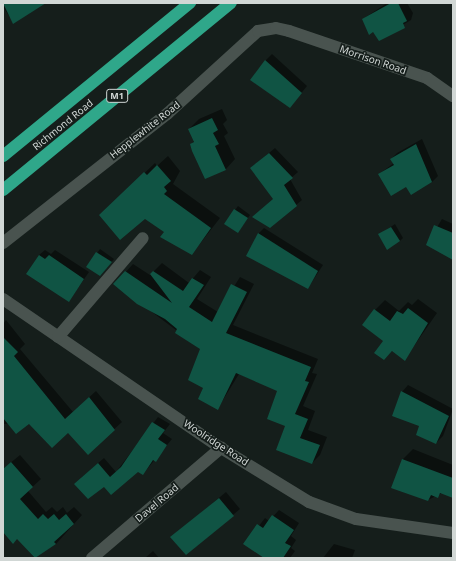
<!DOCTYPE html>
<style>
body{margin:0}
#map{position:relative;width:456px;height:561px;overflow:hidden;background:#151e1b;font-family:"Noto Sans",sans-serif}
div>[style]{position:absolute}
.shadow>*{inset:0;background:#0007}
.building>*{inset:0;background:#105444}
.street>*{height:12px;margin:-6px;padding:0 6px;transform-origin:6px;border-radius:6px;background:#49534f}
.highway>*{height:12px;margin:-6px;padding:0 6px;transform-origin:6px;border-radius:6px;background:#2fa78a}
span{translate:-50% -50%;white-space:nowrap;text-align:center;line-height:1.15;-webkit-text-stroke:3.5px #151e1b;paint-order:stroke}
.shield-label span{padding:1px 3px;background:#151e1b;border:1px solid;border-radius:3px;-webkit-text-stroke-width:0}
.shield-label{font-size:9px;color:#d1d7d5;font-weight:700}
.street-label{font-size:10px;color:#d1d7d5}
.frame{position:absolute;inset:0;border:4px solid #d1d7d5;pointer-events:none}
</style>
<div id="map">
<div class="shadow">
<div style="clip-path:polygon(4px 3px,42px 3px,14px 23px,3px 7px)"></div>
<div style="clip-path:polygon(387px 3px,407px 3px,413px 13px,411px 20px,379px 39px,363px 19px)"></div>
<div style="clip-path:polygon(272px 54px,307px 86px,290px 107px,265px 61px)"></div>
<div style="clip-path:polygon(222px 109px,227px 120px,223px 124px,228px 133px,224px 136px,235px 159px,226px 169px,206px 178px,191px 144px,195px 140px,189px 129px,199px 119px)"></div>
<div style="clip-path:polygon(422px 139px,438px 176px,432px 182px,407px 185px,379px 174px,394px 163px,391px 159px,397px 153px)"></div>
<div style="clip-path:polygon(275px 148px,298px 172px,290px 179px,302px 200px,296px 205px,253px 217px,274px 199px,251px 168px)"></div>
<div style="clip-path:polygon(168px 156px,180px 171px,173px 184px,220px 218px,192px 254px,161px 237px,165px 232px,145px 218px,110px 206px,155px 163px,157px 166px)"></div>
<div style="clip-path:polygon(238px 206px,250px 215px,238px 232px,225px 224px)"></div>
<div style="clip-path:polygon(442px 219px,453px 224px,453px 259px,427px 244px)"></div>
<div style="clip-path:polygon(395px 224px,403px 238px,400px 241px,379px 235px)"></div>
<div style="clip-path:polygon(264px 228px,323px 265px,308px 288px,258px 234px)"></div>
<div style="clip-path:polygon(100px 249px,114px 259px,103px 272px,88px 266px)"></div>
<div style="clip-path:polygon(45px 250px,51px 254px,55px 250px,89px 272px,69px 301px,39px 255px)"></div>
<div style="clip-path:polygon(162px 263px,189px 283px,200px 270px,211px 277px,197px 299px,218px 312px,240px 277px,254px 284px,233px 325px,318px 359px,312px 373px,317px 374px,303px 406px,315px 411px,308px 430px,327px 437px,320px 455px,312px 463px,286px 426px,279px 391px,239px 374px,218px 408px,205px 387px,201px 349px,115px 284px,133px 264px,150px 275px)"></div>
<div style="clip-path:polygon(418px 299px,437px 313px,405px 359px,393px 350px,384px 359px,384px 341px,375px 310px,385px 300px,399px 311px,408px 302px,412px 305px)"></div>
<div style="clip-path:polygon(6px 320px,25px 344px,20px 349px,73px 412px,96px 391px,122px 422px,88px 453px,68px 431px,29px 422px,3px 424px,3px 324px)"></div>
<div style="clip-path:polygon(453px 362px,453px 380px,452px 365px)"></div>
<div style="clip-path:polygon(408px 385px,453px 409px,443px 436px,436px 443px,420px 426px,402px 392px)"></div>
<div style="clip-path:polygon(158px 417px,170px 424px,163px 433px,172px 439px,143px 474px,138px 470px,104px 486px,81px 478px,104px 458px,116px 472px)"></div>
<div style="clip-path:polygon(413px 449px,453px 465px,453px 497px,442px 493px,428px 500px,392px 487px,403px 459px)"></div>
<div style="clip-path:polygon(20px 455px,41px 479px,28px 491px,46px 512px,52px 507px,57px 512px,63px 507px,67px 513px,74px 507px,82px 515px,56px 544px,34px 557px,17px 538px,3px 531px,3px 469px)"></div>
<div style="clip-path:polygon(226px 492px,240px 509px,186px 554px,172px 537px)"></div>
<div style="clip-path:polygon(279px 510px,299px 523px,291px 536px,296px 540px,291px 548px,295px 551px,290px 558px,266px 558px,245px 544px,265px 518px,269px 521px)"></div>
<div style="clip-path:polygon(334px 544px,355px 550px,352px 558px,323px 558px)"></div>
<div style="clip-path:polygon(153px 551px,159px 558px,145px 558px)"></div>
</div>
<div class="building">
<div style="clip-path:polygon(3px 3px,46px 3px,13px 24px)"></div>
<div style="clip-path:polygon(391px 3px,398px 3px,407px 21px,403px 23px,405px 28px,379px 41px,373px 32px,369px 35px,362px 19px)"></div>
<div style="clip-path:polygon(265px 60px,302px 93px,290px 108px,250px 80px)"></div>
<div style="clip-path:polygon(212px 118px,218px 130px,213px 133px,219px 144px,215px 146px,226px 170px,205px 179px,192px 151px,190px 144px,194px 142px,188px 129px)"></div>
<div style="clip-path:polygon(416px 144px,432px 182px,411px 195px,406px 187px,391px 196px,378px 174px,394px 165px,390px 159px)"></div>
<div style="clip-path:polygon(269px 153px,293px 178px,284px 185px,297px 206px,270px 228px,252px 217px,273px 199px,250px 168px)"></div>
<div style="clip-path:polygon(157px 165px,171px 181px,164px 187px,167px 191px,164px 194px,211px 228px,192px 255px,160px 237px,164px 232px,145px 219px,120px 240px,99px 215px,144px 172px,147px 175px)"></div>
<div style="clip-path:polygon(234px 209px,248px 218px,238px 233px,224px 224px)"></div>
<div style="clip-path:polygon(434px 225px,453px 233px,453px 260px,426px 245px)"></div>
<div style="clip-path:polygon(391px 227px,400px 241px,387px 250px,378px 234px)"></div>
<div style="clip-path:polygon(258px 233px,318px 271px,308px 289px,246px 256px)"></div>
<div style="clip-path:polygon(96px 252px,112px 262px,100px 276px,86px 267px)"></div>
<div style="clip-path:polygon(39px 255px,45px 259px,49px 255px,84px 279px,69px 302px,26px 274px)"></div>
<div style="clip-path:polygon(125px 271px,172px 303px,150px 274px,153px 271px,183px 291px,192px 278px,204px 285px,189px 307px,212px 322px,231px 284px,247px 292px,226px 333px,311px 367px,305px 381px,309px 382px,295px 414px,308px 419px,300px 438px,320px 445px,312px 464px,276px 450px,285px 426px,267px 419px,277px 391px,236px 373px,218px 410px,198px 399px,203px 388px,188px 380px,200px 349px,175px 333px,177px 329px,165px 319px,137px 304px,113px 284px)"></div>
<div style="clip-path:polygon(408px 308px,428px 323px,405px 361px,392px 351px,384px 360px,374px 353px,383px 341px,362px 325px,374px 309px,390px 321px,397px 311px,403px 314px)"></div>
<div style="clip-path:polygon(3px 337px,18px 352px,14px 356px,65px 419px,89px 397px,115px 430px,88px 455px,68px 433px,52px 448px,29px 424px,16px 434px,3px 418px)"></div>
<div style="clip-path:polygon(401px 391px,449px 416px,436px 444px,416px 435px,419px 426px,392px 416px)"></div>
<div style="clip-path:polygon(152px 422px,165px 430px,158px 439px,167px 445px,156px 462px,153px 460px,143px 475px,138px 472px,111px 495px,104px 487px,88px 499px,74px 484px,98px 463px,110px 477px,121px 467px)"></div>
<div style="clip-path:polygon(402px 459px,453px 478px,453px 498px,440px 493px,438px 498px,431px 495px,428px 501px,391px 488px)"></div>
<div style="clip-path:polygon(11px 462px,33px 487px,20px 499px,38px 519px,43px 514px,48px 519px,54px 514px,59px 520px,66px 514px,74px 524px,54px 542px,56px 544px,35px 558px,17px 539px,13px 544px,3px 532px,3px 469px)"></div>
<div style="clip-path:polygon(219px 498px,234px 516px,186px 555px,170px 537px)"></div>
<div style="clip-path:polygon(272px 515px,294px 530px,285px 543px,291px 546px,283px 558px,264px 558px,243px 544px,257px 524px,263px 528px)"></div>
</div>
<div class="street">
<div style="left:3px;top:243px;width:209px;rotate:-38.2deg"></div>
<div style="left:167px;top:114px;width:123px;rotate:-42.4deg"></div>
<div style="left:258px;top:31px;width:18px;rotate:-9deg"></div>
<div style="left:276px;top:28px;width:13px;rotate:13deg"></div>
<div style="left:289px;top:31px;width:146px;rotate:18.8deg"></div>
<div style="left:427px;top:78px;width:32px;rotate:35deg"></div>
<div style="left:3px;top:299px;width:264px;rotate:34.4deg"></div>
<div style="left:221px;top:448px;width:103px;rotate:31.5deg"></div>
<div style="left:309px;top:502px;width:50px;rotate:19.9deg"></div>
<div style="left:356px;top:519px;width:98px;rotate:8.2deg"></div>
<div style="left:58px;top:337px;width:130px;rotate:-49.4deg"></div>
<div style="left:92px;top:558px;width:170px;rotate:-40.5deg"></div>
</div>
<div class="highway">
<div style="left:3px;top:156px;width:242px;rotate:-39.3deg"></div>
<div style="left:3px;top:190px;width:295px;rotate:-39.4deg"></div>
</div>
<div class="shield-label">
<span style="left:117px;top:96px">M1</span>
</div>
<div class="street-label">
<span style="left:373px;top:60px;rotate:19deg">Morrison Road</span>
<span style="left:63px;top:125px;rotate:-39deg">Richmond Road</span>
<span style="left:145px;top:130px;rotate:-38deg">Hepplewhite Road</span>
<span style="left:216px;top:443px;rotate:33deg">Woolridge Road</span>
<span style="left:157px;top:503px;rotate:-40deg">Davel Road</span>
</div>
<div class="frame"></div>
</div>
